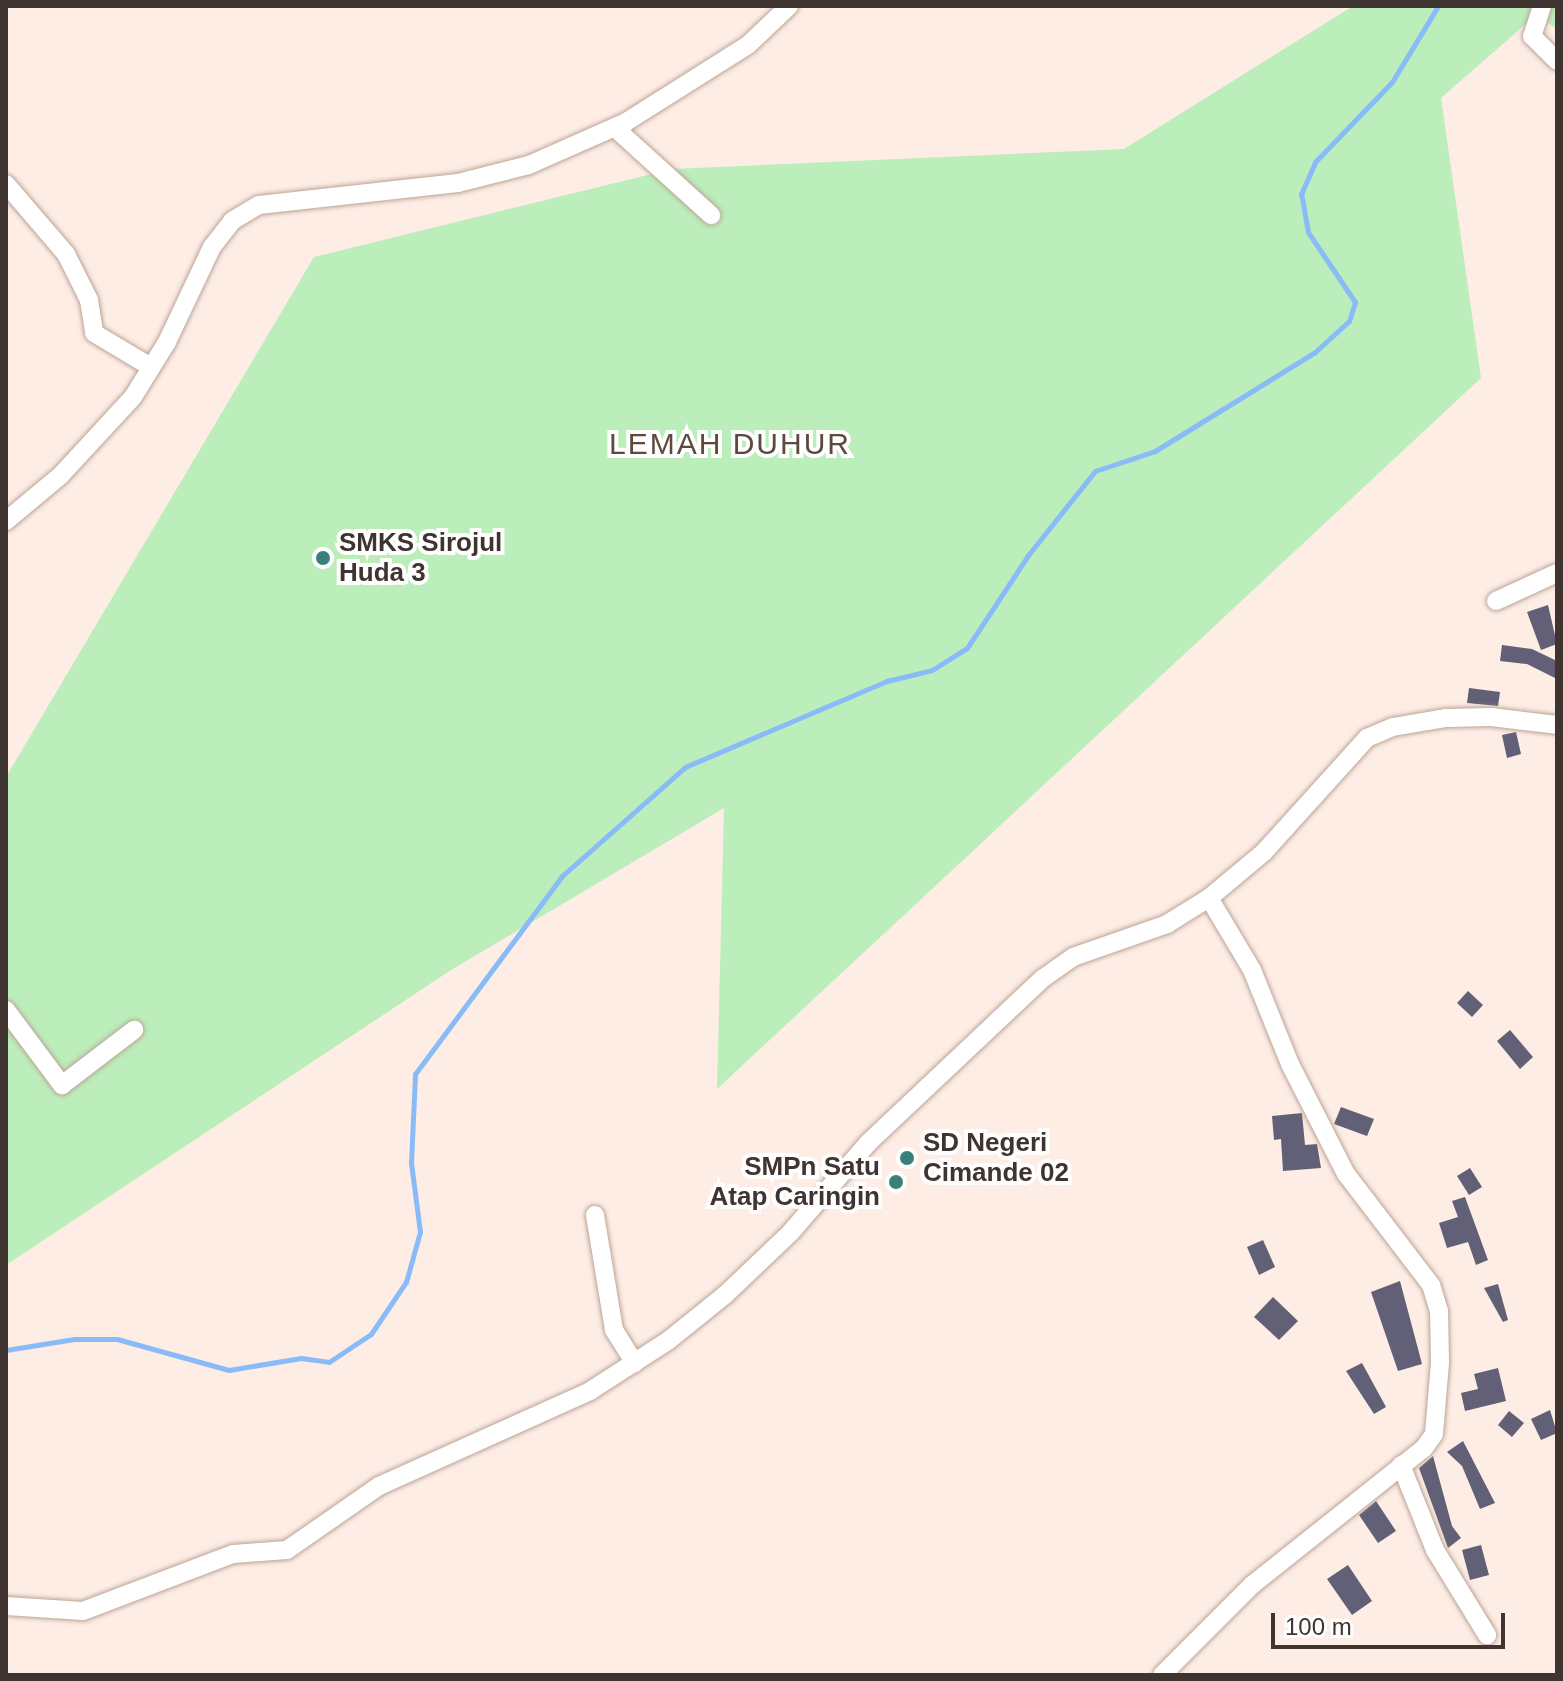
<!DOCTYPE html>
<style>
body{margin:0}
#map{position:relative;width:1563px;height:1681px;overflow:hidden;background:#fdede5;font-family:Helvetica,sans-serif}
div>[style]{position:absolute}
.green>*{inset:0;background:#bbeeba}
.stream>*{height:5px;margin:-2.5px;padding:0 2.5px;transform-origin:2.5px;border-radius:2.5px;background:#89bbf8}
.building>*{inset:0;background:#616076}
.roads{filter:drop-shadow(0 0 2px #bca496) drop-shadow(0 0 2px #bca496)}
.minor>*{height:18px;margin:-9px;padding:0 9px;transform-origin:9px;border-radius:9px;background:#fff}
.dots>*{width:22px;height:22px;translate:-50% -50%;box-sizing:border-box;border:4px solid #fefefe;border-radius:50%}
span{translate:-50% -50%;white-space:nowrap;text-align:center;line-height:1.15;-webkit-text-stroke:8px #fefefe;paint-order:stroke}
.poi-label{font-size:26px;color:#3f342f;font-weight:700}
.left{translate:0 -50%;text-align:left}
.right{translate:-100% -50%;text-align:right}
.quarter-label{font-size:30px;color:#5e493d;letter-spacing:2px}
.frame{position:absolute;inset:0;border:8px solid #3f342f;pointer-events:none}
.scale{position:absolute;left:1271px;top:1613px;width:234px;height:36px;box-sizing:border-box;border:4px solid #3f342f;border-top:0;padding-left:10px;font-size:24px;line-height:28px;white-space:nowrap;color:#3f342f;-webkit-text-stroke:6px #fefefe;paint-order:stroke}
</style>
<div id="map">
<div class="green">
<div style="clip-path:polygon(1353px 6px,1557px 6px,1557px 29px,1536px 15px,1441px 98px,1481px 378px,717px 1089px,724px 808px,451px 970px,6px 1265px,6px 777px,314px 257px,672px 169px,1124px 149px)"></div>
</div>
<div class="stream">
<div style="left:6px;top:1350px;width:69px;rotate:-9.2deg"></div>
<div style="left:74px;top:1339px;width:43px"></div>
<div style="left:117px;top:1339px;width:116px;rotate:15.5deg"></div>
<div style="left:229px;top:1370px;width:73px;rotate:-9.5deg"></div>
<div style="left:301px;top:1358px;width:28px;rotate:8deg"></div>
<div style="left:329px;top:1362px;width:50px;rotate:-33.7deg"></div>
<div style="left:371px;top:1334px;width:63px;rotate:-56.1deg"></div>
<div style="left:406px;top:1282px;width:52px;rotate:-74.4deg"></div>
<div style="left:420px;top:1232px;width:70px;rotate:-97.4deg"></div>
<div style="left:411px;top:1163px;width:89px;rotate:-87.4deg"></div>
<div style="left:415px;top:1074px;width:247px;rotate:-53.4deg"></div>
<div style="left:562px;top:876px;width:164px;rotate:-41.5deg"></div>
<div style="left:685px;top:767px;width:220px;rotate:-23.1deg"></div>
<div style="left:887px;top:681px;width:46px;rotate:-13.7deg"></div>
<div style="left:932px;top:670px;width:41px;rotate:-32.2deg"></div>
<div style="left:967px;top:648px;width:113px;rotate:-56.6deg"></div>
<div style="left:1029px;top:554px;width:106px;rotate:-51.5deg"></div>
<div style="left:1095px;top:471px;width:63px;rotate:-18.4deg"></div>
<div style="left:1155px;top:451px;width:188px;rotate:-31.7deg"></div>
<div style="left:1315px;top:352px;width:46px;rotate:-42.4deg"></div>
<div style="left:1349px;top:321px;width:20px;rotate:-72deg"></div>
<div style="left:1355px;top:302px;width:84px;rotate:-123.9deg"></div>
<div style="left:1308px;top:232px;width:39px;rotate:-100deg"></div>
<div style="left:1301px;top:194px;width:35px;rotate:-66deg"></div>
<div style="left:1315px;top:162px;width:111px;rotate:-46.1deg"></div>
<div style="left:1392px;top:82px;width:89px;rotate:-58.8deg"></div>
</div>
<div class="building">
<div style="clip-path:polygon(1548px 605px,1557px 644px,1541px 650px,1527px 612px)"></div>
<div style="clip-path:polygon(1502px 645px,1532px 649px,1557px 661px,1557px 679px,1527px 664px,1500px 661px)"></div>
<div style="clip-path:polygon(1469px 688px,1500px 692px,1498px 706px,1467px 703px)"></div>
<div style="clip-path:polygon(1516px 732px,1521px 754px,1507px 758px,1502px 735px)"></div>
<div style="clip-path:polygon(1468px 991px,1483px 1005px,1472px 1017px,1457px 1003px)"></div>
<div style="clip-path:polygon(1510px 1030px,1533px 1057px,1520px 1069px,1497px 1041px)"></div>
<div style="clip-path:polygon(1341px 1107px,1374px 1119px,1367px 1136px,1334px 1124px)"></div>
<div style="clip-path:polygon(1302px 1113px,1305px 1145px,1317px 1144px,1321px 1168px,1283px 1171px,1281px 1139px,1274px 1140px,1272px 1116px)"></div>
<div style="clip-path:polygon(1470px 1168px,1482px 1187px,1469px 1195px,1457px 1176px)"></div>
<div style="clip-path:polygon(1465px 1197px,1488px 1260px,1476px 1265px,1468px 1242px,1447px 1248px,1439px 1223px,1458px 1217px,1452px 1201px)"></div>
<div style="clip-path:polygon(1263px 1240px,1275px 1267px,1259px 1275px,1247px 1247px)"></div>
<div style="clip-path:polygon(1400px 1281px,1422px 1364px,1398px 1371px,1371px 1292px)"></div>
<div style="clip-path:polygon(1498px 1284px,1508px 1320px,1503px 1322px,1484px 1288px)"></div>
<div style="clip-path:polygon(1273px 1297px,1298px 1321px,1279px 1340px,1254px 1317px)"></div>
<div style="clip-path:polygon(1362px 1363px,1386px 1407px,1374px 1414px,1346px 1371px)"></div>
<div style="clip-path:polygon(1498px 1368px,1506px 1401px,1465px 1411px,1461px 1393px,1478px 1389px,1474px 1374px)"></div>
<div style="clip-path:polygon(1550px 1410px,1557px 1433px,1541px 1440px,1531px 1419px)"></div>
<div style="clip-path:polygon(1509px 1411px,1524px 1423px,1512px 1437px,1498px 1425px)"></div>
<div style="clip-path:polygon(1463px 1441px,1495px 1503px,1480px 1509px,1462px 1466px,1447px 1452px)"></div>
<div style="clip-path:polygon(1433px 1456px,1452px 1526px,1461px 1538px,1448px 1548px,1419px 1468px)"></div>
<div style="clip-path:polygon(1376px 1501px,1396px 1531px,1378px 1543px,1359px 1515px)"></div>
<div style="clip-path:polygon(1481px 1545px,1489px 1575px,1470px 1580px,1462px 1550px)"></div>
<div style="clip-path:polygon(1348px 1565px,1372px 1601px,1352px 1615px,1327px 1579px)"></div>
</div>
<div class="roads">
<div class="minor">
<div style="left:1542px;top:6px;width:32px;rotate:108deg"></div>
<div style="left:1532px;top:36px;width:35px;rotate:45deg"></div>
<div style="left:615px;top:128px;width:130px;rotate:42.2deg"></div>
<div style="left:6px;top:184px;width:92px;rotate:49.4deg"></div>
<div style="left:66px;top:254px;width:51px;rotate:63.4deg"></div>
<div style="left:89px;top:300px;width:33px;rotate:81deg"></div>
<div style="left:94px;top:333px;width:66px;rotate:30.8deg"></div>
<div style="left:6px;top:521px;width:72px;rotate:-39.9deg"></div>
<div style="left:61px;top:475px;width:106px;rotate:-47.3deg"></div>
<div style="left:133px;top:397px;width:65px;rotate:-58.3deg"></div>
<div style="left:167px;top:342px;width:105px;rotate:-64.7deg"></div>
<div style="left:212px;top:247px;width:33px;rotate:-52deg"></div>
<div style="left:232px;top:221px;width:31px;rotate:-31deg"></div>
<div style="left:259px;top:205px;width:200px;rotate:-6.3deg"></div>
<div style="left:458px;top:183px;width:73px;rotate:-14.2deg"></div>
<div style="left:529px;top:165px;width:106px;rotate:-23.9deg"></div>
<div style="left:626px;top:122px;width:144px;rotate:-32.3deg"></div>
<div style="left:748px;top:45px;width:57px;rotate:-43.6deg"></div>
<div style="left:1496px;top:601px;width:67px;rotate:-24.7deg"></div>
<div style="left:6px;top:1010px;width:94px;rotate:53.3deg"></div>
<div style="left:62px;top:1085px;width:91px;rotate:-37.4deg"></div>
<div style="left:595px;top:1215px;width:117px;rotate:80.6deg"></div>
<div style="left:614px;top:1330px;width:39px;rotate:58deg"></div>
<div style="left:1401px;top:1465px;width:92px;rotate:68.2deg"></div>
<div style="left:1435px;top:1550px;width:100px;rotate:58.5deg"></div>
<div style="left:6px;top:1606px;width:77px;rotate:3.7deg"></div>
<div style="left:83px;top:1611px;width:160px;rotate:-20.8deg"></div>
<div style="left:233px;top:1554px;width:54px;rotate:-4.2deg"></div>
<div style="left:287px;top:1550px;width:112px;rotate:-34.8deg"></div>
<div style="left:379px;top:1486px;width:231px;rotate:-24.2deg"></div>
<div style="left:590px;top:1391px;width:94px;rotate:-32.8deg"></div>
<div style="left:669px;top:1340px;width:73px;rotate:-38.9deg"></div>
<div style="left:726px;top:1294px;width:90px;rotate:-43.6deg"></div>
<div style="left:791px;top:1232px;width:118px;rotate:-49.1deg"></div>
<div style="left:868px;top:1143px;width:239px;rotate:-43.3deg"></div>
<div style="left:1042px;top:979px;width:38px;rotate:-35deg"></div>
<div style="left:1073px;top:957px;width:100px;rotate:-19.3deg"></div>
<div style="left:1167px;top:924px;width:49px;rotate:-31.8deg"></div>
<div style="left:1209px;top:898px;width:72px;rotate:-39.9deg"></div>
<div style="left:1264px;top:852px;width:154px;rotate:-47.9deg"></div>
<div style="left:1367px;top:738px;width:28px;rotate:-23deg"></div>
<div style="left:1393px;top:727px;width:54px;rotate:-9.6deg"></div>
<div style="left:1446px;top:718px;width:45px;rotate:-1.3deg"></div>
<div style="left:1491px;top:717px;width:66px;rotate:6.9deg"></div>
<div style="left:1162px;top:1675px;width:127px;rotate:-45deg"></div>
<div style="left:1252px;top:1585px;width:220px;rotate:-38.5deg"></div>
<div style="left:1424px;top:1448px;width:17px;rotate:-54deg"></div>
<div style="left:1434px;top:1434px;width:72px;rotate:-85.2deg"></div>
<div style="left:1440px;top:1362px;width:51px;rotate:-91.1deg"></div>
<div style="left:1439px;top:1311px;width:27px;rotate:-107deg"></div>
<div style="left:1431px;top:1285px;width:140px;rotate:-127.4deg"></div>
<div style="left:1346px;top:1174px;width:123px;rotate:-117deg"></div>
<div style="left:1290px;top:1064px;width:101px;rotate:-112deg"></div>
<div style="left:1252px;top:970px;width:84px;rotate:-120.8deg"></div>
</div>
</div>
<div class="dots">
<div style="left:323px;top:558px;background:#398079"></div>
<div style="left:907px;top:1158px;background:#398079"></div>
<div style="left:896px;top:1182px;background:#398079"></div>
</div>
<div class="poi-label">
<span class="left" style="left:339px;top:558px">SMKS Sirojul<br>Huda 3</span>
<span class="left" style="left:923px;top:1158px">SD Negeri<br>Cimande 02</span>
<span class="right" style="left:880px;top:1182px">SMPn Satu<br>Atap Caringin</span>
</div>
<div class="quarter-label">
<span style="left:730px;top:444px">LEMAH DUHUR</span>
</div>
<div class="frame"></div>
<div class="scale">100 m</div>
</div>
